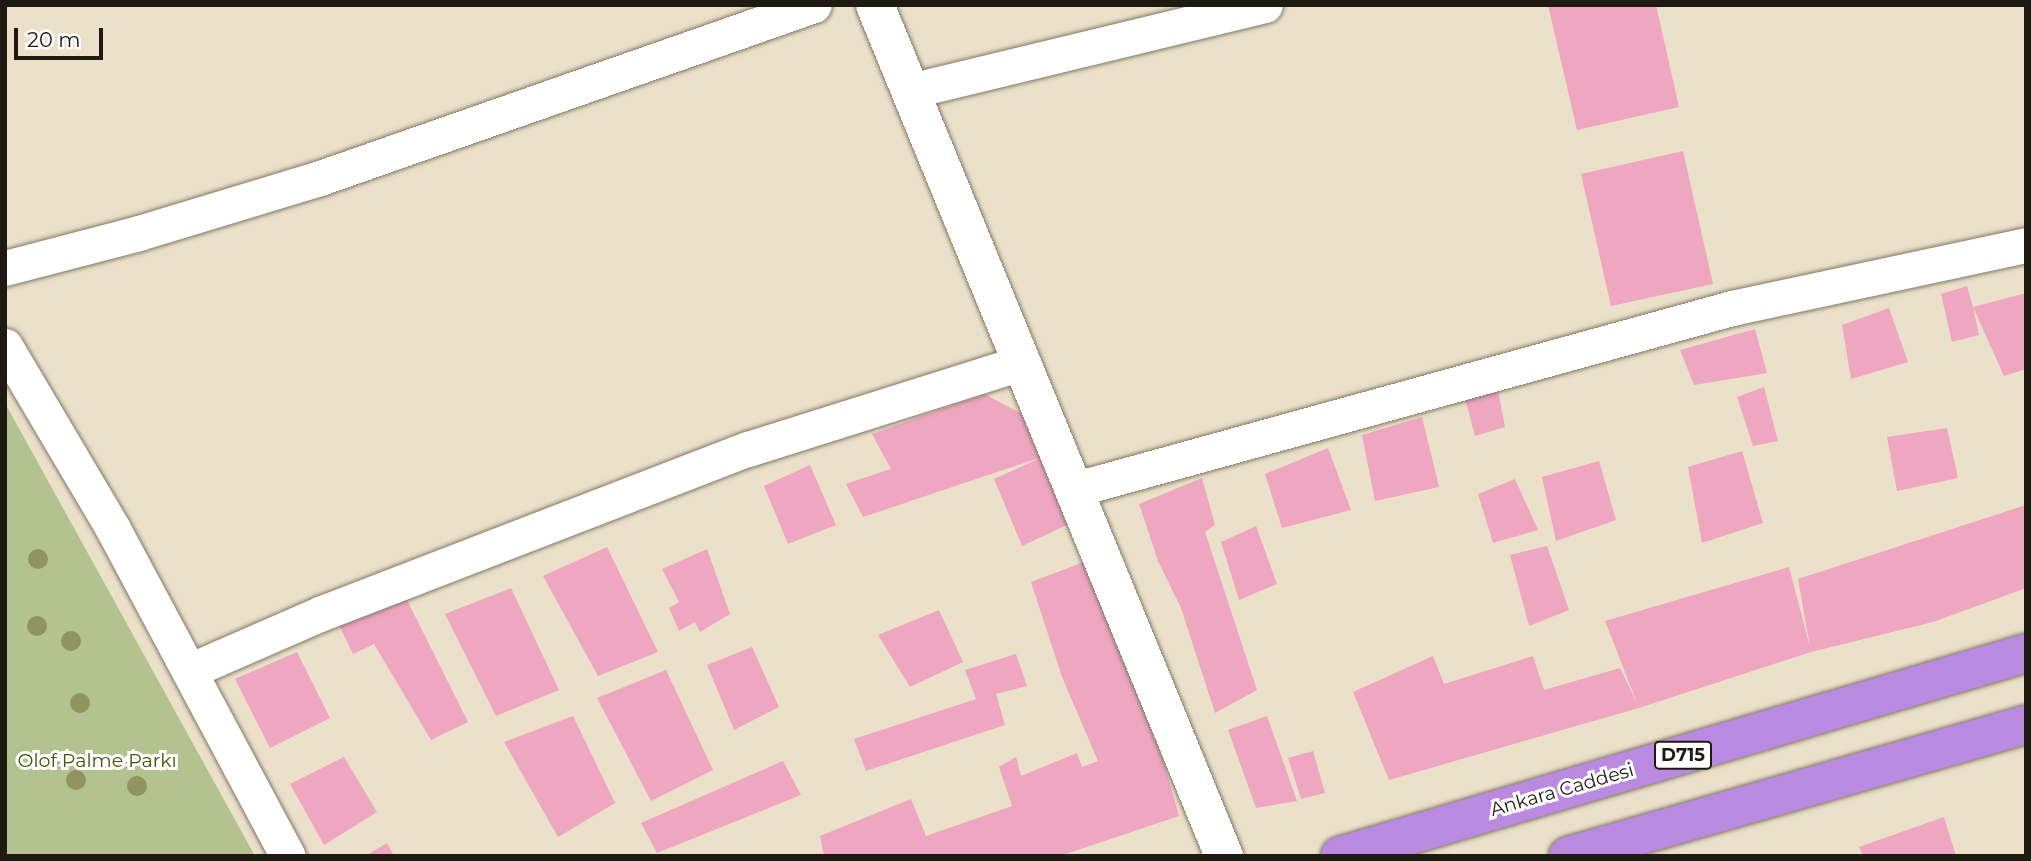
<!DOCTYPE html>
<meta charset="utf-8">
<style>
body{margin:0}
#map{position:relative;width:2031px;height:861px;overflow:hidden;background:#ebe1cb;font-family:Montserrat,sans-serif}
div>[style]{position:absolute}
.green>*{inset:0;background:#b3c38f}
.building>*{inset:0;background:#efa6c1}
.roads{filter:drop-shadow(0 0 2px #817865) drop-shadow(0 0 2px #817865)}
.street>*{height:35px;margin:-17.5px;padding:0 17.5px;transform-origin:17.5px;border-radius:17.5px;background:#fff}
.secondary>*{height:38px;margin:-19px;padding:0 19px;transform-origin:19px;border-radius:19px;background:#fff}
.highway>*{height:38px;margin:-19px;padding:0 19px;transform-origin:19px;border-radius:19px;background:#ba89e0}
.trees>*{width:20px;height:20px;margin:-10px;border-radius:50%;background:#90945f}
span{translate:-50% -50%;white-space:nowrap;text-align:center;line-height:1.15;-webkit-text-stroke:6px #fff;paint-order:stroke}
.shield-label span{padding:2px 5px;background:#fff;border:2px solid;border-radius:5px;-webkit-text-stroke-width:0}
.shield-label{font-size:18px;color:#1e1a12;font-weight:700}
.park-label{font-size:19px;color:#455507}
.street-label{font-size:19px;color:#1e1a12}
.frame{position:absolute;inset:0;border:7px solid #1e1a12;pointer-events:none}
.scale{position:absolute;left:14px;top:28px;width:89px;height:32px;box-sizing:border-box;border:4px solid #1e1a12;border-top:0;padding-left:9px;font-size:21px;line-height:24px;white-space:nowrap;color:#1e1a12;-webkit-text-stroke:5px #fff;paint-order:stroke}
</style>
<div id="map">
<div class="green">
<div style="clip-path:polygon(5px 403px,255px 856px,5px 856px)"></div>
</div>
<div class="building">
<div style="clip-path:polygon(1548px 5px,1656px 5px,1679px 107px,1577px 130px)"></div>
<div style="clip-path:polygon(1683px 151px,1713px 284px,1611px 306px,1581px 174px)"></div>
<div style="clip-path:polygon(1967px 286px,1973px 307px,2026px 293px,2026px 369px,2004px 376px,1973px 307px,1979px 335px,1952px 342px,1941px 294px)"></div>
<div style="clip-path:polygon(1889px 308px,1908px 362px,1851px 379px,1842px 325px)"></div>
<div style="clip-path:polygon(1755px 329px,1767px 373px,1694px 385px,1680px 350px)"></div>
<div style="clip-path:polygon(1764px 387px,1778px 441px,1753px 446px,1737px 397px)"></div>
<div style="clip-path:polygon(1498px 390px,1505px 427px,1475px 436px,1464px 395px)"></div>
<div style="clip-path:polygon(984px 394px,1030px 418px,1045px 456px,1069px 524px,1022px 546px,994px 479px,1045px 456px,863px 517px,846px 484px,891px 469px,872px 434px)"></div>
<div style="clip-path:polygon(1422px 417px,1439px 487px,1375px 501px,1362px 435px)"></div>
<div style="clip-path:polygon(1947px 428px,1958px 478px,1897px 491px,1887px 437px)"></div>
<div style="clip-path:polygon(1328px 448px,1351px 510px,1282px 528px,1265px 474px)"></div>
<div style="clip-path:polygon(1742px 451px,1763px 523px,1702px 543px,1688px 467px)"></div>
<div style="clip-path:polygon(1599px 461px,1616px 520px,1556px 541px,1542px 477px)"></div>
<div style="clip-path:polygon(810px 465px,836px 525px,788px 544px,764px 486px)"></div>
<div style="clip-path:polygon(1202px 478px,1215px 525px,1205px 532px,1257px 690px,1215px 713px,1181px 608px,1158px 561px,1139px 504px)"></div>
<div style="clip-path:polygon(1515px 479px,1538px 530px,1493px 543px,1478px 494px)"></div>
<div style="clip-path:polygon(2026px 505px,2026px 588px,1933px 622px,1811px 652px,1639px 708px,1389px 780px,1353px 692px,1433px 656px,1444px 684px,1533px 656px,1544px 690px,1620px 668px,1637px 703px,1605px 621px,1789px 567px,1810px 647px,1798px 579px)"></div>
<div style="clip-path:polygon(1256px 526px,1277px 584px,1239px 600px,1221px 542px)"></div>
<div style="clip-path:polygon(1547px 546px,1569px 610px,1529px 626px,1510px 555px)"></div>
<div style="clip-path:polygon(607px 547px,658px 652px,598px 676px,543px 576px)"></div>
<div style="clip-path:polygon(707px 549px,730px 614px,700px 632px,695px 622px,679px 631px,669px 608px,679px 602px,662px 569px)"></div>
<div style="clip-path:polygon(1092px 559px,1158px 741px,1179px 816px,1060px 856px,824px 856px,820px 836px,911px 799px,926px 836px,1012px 806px,999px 767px,1016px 757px,1021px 776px,1077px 753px,1082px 767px,1098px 761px,1062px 677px,1031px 582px)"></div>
<div style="clip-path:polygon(511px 588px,559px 690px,496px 716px,445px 614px)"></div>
<div style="clip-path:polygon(404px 594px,468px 722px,431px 740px,374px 644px,353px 654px,337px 621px)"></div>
<div style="clip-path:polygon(939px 610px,963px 662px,910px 687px,878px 635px)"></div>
<div style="clip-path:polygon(752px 647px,779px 707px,734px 730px,707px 665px)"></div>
<div style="clip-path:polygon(297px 652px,330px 718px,270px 748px,235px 679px)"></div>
<div style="clip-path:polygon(1016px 654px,1027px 686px,996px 694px,1005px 725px,866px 771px,854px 739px,976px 699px,965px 670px)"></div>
<div style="clip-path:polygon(666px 670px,713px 770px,651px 801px,597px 698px)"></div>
<div style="clip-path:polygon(573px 716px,615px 803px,558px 837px,504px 742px)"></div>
<div style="clip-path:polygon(1267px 716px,1297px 801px,1256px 808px,1228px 730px)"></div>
<div style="clip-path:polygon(1313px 751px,1325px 793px,1301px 799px,1288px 758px)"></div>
<div style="clip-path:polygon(344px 757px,377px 812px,324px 845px,290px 784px)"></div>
<div style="clip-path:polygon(783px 761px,801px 795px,657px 853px,641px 823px)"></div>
<div style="clip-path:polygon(1944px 817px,1956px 856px,1863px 856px,1859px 847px)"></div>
<div style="clip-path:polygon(387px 843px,394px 856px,365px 856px)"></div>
</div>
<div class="roads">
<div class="street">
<div style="left:910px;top:91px;width:365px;rotate:-13.6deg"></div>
<div style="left:5px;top:268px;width:138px;rotate:-14.6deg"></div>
<div style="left:139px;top:233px;width:189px;rotate:-16.9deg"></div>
<div style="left:320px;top:178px;width:523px;rotate:-19.3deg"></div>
<div style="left:5px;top:346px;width:210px;rotate:59.4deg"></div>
<div style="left:112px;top:527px;width:373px;rotate:61.9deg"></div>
<div style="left:1072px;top:490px;width:685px;rotate:-15.42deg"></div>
<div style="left:1732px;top:308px;width:301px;rotate:-12.1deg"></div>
<div style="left:189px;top:671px;width:145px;rotate:-23.6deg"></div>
<div style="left:322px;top:613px;width:456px;rotate:-21.1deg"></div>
<div style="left:748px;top:449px;width:286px;rotate:-17.5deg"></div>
</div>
<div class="secondary">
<div style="left:875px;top:5px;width:920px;rotate:67.7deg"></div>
</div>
<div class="highway">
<div style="left:1340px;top:856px;width:715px;rotate:-16.48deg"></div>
<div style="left:1568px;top:856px;width:476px;rotate:-16deg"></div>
</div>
</div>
<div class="trees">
<div style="left:38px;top:559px"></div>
<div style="left:37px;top:626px"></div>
<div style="left:71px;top:641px"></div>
<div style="left:80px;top:703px"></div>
<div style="left:76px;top:780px"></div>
<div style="left:137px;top:786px"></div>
</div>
<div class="shield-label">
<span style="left:1683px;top:755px">D715</span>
</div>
<div class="park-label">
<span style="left:97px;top:761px">Olof Palme Parkı</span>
</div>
<div class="street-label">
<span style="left:1562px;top:790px;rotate:-16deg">Ankara Caddesi</span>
</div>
<div class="frame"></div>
<div class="scale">20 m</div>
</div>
